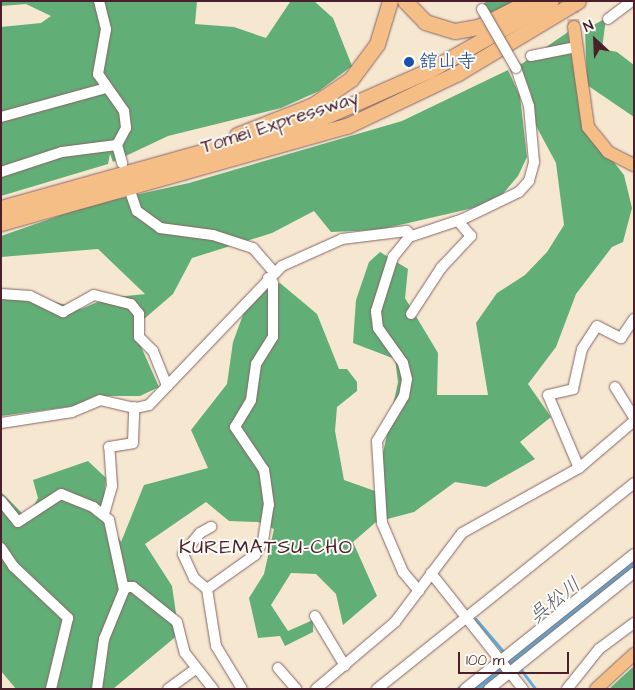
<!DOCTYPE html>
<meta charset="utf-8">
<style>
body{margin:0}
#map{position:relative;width:635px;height:690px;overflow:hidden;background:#f6e7d1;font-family:"Architects Daughter","Klee One",sans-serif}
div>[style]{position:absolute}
.forest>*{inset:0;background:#62ae77}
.stream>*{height:2.5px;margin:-1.25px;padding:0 1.25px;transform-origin:1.25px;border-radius:1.25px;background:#61afdb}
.river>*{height:14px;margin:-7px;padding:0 7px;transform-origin:7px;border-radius:7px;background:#61afdb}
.major-tunnel>*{height:12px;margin-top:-6px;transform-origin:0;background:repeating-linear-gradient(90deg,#d4bfb0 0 12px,transparent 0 18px)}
.roads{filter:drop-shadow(0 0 1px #866565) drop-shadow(0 0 1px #866565)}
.minor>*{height:10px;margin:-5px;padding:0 5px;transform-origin:5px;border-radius:5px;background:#fff}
.major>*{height:12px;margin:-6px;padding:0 6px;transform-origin:6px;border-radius:6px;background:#f6be87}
.highway>*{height:15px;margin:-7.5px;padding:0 7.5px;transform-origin:7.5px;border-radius:7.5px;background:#f6be87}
.bridges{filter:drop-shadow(0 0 1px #866565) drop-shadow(0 0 1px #866565)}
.minor-bridge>*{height:10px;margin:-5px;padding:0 5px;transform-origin:5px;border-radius:5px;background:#fff}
.dots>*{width:14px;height:14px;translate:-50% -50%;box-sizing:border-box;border:2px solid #fdfcf7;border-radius:50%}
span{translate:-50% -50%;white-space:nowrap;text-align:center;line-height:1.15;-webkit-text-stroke:4px #fdfcf7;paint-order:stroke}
.transit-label{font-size:19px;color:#164399}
.left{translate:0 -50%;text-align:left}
.street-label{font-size:19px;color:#4a1f2b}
.neighbourhood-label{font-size:20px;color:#4a1f2b;letter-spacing:1px}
.water-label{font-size:20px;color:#535971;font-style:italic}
.frame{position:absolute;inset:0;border:2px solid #4a1f2b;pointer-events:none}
.north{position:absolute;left:570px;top:15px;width:50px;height:50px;-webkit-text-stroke:4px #fdfcf7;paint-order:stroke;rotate:335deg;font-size:14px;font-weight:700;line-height:20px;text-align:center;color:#4a1f2b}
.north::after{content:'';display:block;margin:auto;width:18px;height:22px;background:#4a1f2b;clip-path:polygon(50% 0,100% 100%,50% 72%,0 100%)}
.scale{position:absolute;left:458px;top:652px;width:111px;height:22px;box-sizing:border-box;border:2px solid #4a1f2b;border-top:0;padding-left:6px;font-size:15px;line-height:18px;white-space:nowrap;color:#4a1f2b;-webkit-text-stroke:4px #fdfcf7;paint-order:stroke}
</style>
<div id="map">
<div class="forest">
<div style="clip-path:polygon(1px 1px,197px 1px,195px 24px,234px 27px,266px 38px,290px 2px,314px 1px,333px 18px,352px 66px,319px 91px,281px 108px,168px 136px,113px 162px,110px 154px,108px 164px,1px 196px,1px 27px,41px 23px,51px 16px,26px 4px,1px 6px)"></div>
<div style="clip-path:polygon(487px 1px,517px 1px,493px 15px,483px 4px)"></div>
<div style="clip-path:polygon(606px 18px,602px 49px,617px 52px,634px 65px,634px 117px,587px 85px,585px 30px)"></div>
<div style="clip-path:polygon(568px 32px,581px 120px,624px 175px,632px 208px,623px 242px,612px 247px,576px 294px,556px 347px,528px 384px,551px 417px,520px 442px,535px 459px,486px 487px,455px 482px,414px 512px,376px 522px,353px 542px,377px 596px,343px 625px,336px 594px,316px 574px,291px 573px,271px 605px,288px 631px,313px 620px,313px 632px,285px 646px,280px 636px,258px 638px,249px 598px,264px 574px,274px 529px,258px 522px,229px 521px,206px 502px,145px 544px,172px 586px,179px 634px,113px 689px,16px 689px,1px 671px,1px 492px,27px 518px,38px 498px,33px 480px,88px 461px,106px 478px,103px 510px,121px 542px,144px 485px,208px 468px,191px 430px,227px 384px,233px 342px,247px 304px,256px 294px,280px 283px,317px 314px,339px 369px,347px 369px,357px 382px,357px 391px,337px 407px,335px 431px,344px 480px,375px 491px,398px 382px,395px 359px,353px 343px,356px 300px,369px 262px,380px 252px,408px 269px,405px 298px,438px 353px,437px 395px,488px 395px,476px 323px,497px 293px,525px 275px,547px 252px,564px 225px,556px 163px,534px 122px,531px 94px,520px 65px)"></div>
<div style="clip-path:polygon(508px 70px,520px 96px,527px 157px,518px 176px,495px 203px,378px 230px,331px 232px,314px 211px,272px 233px,192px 258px,173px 294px,144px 319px,139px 342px,159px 387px,140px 396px,95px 396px,75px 406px,1px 416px,1px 295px,40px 298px,81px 309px,107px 298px,145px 294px,98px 249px,1px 257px,1px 236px,90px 205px,189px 183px,402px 121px)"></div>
<div style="clip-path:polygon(634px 666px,634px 689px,609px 689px)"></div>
</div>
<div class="stream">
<div style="left:476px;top:619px;width:43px;rotate:49.7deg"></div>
<div style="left:520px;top:668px;width:26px;rotate:53deg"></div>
<div style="left:457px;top:689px;width:9px;rotate:-36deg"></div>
</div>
<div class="river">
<div style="left:477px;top:689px;width:201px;rotate:-38.5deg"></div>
</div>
<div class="major-tunnel">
<div style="left:572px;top:1px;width:26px;rotate:86deg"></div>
</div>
<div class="roads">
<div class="minor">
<div style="left:99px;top:1px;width:29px;rotate:76deg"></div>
<div style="left:106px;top:29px;width:46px;rotate:100.1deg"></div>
<div style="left:98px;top:74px;width:45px;rotate:54.9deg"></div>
<div style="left:124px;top:111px;width:17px;rotate:83deg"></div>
<div style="left:126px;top:128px;width:19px;rotate:118deg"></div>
<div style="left:117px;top:145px;width:19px;rotate:74deg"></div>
<div style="left:608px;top:19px;width:30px;rotate:-37deg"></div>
<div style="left:531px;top:56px;width:46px;rotate:-11.3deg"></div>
<div style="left:1px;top:117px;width:109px;rotate:-15.4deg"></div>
<div style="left:1px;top:172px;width:64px;rotate:-18.2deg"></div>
<div style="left:62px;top:152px;width:55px;rotate:-7.3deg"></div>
<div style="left:131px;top:194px;width:18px;rotate:71deg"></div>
<div style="left:137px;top:211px;width:29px;rotate:36deg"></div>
<div style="left:160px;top:228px;width:53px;rotate:7.5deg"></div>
<div style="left:213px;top:235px;width:42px;rotate:18deg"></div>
<div style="left:253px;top:248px;width:32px;rotate:49deg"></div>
<div style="left:1px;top:294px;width:29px;rotate:4deg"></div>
<div style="left:30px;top:296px;width:37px;rotate:26deg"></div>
<div style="left:63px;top:312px;width:35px;rotate:-29deg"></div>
<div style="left:94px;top:295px;width:38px;rotate:14deg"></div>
<div style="left:131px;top:304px;width:13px;rotate:51deg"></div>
<div style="left:139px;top:314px;width:23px;rotate:90deg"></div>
<div style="left:139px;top:337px;width:20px;rotate:45deg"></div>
<div style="left:153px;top:351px;width:38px;rotate:68deg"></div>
<div style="left:411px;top:314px;width:55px;rotate:-56.9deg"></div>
<div style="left:441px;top:268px;width:44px;rotate:-46.8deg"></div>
<div style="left:471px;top:236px;width:20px;rotate:-131deg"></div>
<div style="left:615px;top:387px;width:36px;rotate:58deg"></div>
<div style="left:1px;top:423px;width:72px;rotate:-8.8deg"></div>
<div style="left:72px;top:412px;width:30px;rotate:-23deg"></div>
<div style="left:100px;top:400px;width:37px;rotate:13deg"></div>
<div style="left:136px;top:408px;width:13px;rotate:-13deg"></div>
<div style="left:149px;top:405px;width:192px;rotate:-46.3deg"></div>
<div style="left:282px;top:266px;width:66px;rotate:-24.2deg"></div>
<div style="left:342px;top:239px;width:65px;rotate:-7deg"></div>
<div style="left:407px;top:231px;width:6px;rotate:51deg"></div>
<div style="left:579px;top:468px;width:79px;rotate:-113deg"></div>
<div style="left:548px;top:395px;width:26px;rotate:-13deg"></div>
<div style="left:573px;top:389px;width:41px;rotate:-77.3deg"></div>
<div style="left:582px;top:349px;width:27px;rotate:-57deg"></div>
<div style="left:597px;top:326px;width:27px;rotate:27deg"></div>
<div style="left:621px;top:338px;width:23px;rotate:-56deg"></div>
<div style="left:1px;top:501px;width:27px;rotate:51deg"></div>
<div style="left:18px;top:522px;width:51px;rotate:-33.1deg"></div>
<div style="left:61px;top:494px;width:35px;rotate:22deg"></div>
<div style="left:93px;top:507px;width:21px;rotate:39deg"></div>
<div style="left:109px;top:520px;width:72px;rotate:77.9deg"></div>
<div style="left:124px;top:590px;width:53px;rotate:112.2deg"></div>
<div style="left:104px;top:639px;width:50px;rotate:98deg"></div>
<div style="left:104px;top:514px;width:29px;rotate:-74deg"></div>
<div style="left:112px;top:486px;width:39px;rotate:-94deg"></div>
<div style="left:109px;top:447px;width:24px;rotate:-9deg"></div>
<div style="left:133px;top:443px;width:36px;rotate:-88deg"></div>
<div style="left:1px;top:548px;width:22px;rotate:56deg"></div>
<div style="left:13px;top:566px;width:76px;rotate:43.4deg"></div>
<div style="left:68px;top:618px;width:73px;rotate:103.5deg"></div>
<div style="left:431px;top:573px;width:148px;rotate:51.6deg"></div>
<div style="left:124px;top:587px;width:9px"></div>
<div style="left:133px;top:587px;width:56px;rotate:38.5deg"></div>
<div style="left:177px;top:622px;width:32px;rotate:76deg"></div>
<div style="left:185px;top:653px;width:46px;rotate:52.1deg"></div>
<div style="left:207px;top:589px;width:59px;rotate:-35.3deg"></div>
<div style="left:255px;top:555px;width:16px;rotate:-60deg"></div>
<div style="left:263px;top:541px;width:36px;rotate:-81deg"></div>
<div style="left:269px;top:505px;width:35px;rotate:-98deg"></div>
<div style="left:264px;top:470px;width:52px;rotate:-124deg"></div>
<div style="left:235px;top:427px;width:31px;rotate:-59deg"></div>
<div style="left:251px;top:400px;width:36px;rotate:-82deg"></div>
<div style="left:256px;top:364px;width:32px;rotate:-58deg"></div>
<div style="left:273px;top:337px;width:54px;rotate:-90deg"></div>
<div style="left:273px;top:283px;width:7px;rotate:-135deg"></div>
<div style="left:207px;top:589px;width:58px;rotate:81deg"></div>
<div style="left:216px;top:646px;width:50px;rotate:58.8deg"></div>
<div style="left:207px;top:589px;width:17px;rotate:-140deg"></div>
<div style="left:194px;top:578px;width:26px;rotate:-115deg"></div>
<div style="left:183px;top:554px;width:27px;rotate:-51deg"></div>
<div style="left:200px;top:533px;width:13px;rotate:-29deg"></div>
<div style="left:419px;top:591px;width:25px;rotate:-130deg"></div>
<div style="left:403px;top:572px;width:53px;rotate:-113.2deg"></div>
<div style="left:382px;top:523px;width:82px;rotate:-93.5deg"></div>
<div style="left:377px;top:441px;width:52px;rotate:-59deg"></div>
<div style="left:404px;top:396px;width:17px;rotate:-80deg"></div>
<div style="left:407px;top:379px;width:16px;rotate:-104deg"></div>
<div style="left:403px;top:363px;width:43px;rotate:-125.5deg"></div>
<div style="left:378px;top:328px;width:17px;rotate:-97deg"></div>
<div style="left:376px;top:311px;width:57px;rotate:-72.5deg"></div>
<div style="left:393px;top:257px;width:26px;rotate:-51deg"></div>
<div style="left:409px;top:237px;width:57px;rotate:-18.4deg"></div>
<div style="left:463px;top:219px;width:62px;rotate:-25.7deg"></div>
<div style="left:519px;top:192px;width:15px;rotate:-48deg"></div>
<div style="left:529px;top:181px;width:20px;rotate:-75deg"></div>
<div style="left:534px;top:162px;width:56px;rotate:-95.1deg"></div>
<div style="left:529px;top:106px;width:40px;rotate:-108.9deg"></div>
<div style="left:315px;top:616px;width:58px;rotate:59deg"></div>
<div style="left:278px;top:668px;width:28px;rotate:49deg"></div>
<div style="left:168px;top:689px;width:34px;rotate:-36deg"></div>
<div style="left:316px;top:689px;width:104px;rotate:-40.3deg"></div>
<div style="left:395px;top:622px;width:111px;rotate:-53deg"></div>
<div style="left:462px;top:533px;width:134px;rotate:-29.1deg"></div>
<div style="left:579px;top:468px;width:72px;rotate:-40.5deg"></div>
<div style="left:377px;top:689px;width:329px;rotate:-38.7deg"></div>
<div style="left:465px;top:689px;width:216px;rotate:-38.6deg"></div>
<div style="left:489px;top:689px;width:186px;rotate:-38.7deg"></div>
<div style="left:567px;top:689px;width:51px;rotate:-51.3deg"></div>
<div style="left:599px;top:649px;width:44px;rotate:-36.6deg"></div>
</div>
<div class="major">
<div style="left:574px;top:27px;width:101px;rotate:82deg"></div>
<div style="left:588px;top:127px;width:32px;rotate:51deg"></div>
<div style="left:608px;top:152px;width:29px;rotate:27deg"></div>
<div style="left:596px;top:689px;width:52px;rotate:-42.6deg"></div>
</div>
<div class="highway">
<div style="left:405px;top:1px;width:29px;rotate:46deg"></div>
<div style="left:425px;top:22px;width:31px;rotate:17deg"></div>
<div style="left:455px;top:31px;width:23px;rotate:-10deg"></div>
<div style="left:478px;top:27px;width:58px;rotate:-26.6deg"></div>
<div style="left:237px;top:135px;width:82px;rotate:-21.5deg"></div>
<div style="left:313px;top:105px;width:46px;rotate:-34.4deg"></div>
<div style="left:351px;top:79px;width:44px;rotate:-53.4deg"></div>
<div style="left:377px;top:44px;width:45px;rotate:-73.2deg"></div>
<div style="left:1px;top:208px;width:330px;rotate:-15.6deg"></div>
<div style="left:319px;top:119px;width:121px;rotate:-23.8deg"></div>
<div style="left:430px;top:70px;width:139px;rotate:-29.7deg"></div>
<div style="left:1px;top:223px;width:359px;rotate:-15.7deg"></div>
<div style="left:347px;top:126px;width:123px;rotate:-25.5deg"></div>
<div style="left:458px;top:73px;width:140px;rotate:-31deg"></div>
</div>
</div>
<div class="bridges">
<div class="minor-bridge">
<div style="left:482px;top:9px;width:68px;rotate:60deg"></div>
</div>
</div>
<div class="dots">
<div style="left:409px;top:62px;background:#1a4fb4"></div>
</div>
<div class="transit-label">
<span class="left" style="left:419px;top:62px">舘山寺</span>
</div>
<div class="street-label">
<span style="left:280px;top:123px;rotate:-18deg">Tomei Expressway</span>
</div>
<div class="neighbourhood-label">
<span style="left:266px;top:547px">KUREMATSU-CHO</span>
</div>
<div class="water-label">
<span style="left:555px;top:601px;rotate:-39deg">呉松川</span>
</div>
<div class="frame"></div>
<div class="north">N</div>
<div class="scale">100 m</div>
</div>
